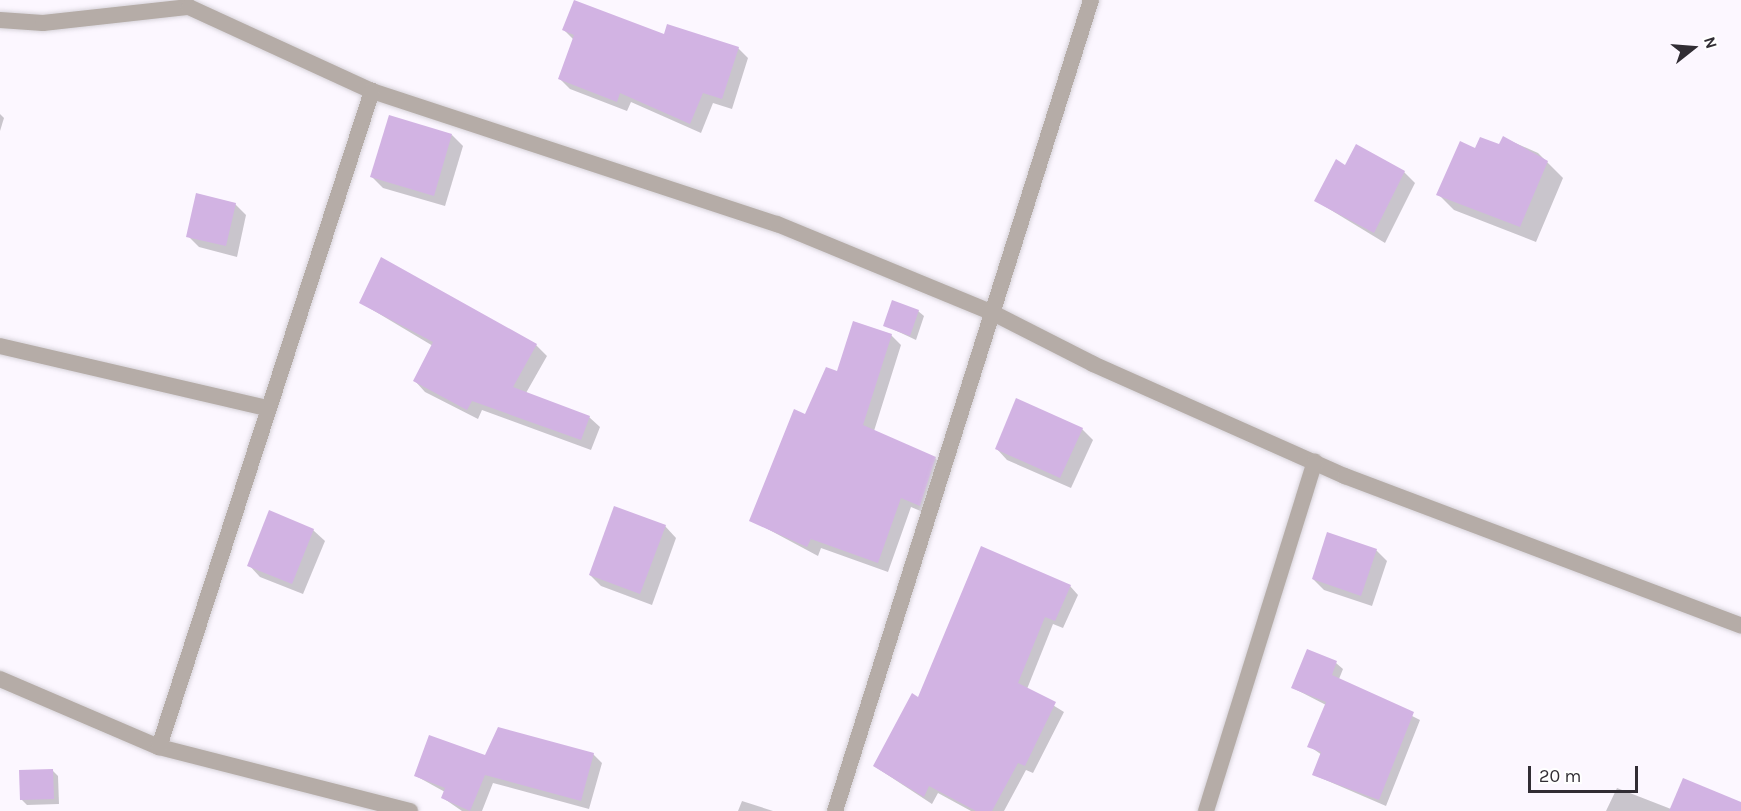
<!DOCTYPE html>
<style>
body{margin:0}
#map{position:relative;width:1741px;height:811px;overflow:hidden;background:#fcf7ff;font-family:Karla,sans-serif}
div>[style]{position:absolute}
.shadow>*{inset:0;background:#0003}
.building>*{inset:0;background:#d2b3e3}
.roads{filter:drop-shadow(0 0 2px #d7d3da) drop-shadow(0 0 2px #d7d3da)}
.minor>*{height:16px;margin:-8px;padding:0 8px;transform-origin:8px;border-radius:8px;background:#b5aca7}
span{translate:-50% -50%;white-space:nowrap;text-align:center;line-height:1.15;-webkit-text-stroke:5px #fff;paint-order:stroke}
.north{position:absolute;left:1663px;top:18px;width:60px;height:60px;-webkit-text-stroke:4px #fff;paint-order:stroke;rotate:73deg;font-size:16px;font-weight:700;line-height:24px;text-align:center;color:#312d34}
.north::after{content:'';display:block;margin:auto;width:21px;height:27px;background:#312d34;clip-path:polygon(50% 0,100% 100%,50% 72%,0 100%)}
.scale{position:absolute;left:1528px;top:766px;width:110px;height:27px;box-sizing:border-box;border:3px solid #312d34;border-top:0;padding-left:8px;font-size:18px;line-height:21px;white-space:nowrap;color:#312d34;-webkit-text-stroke:4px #fff;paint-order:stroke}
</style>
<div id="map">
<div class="shadow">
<div style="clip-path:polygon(564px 30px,738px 48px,748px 58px,732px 109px,713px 103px,701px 133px,631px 102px,627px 111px,570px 89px,560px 79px,574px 40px)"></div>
<div style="clip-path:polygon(0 114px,4px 118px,0 131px)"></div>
<div style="clip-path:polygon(452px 135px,463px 146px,445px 206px,383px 188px,372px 177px)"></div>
<div style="clip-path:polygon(1504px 138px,1538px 153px,1563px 178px,1536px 242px,1454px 210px,1438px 194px,1476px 150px,1499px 146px)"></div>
<div style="clip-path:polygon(1346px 167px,1404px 172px,1415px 183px,1385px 243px,1316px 201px)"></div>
<div style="clip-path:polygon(235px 204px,246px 215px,237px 257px,199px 247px,188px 236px)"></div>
<div style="clip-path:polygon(382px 259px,536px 345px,547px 356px,526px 393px,589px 417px,600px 427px,591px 450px,482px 410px,478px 419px,425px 392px,415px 381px,433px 346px,361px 303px)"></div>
<div style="clip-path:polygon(918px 311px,924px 316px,916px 340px,884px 325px)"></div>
<div style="clip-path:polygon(891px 335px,901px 345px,874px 431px,935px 458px,945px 469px,930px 515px,911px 507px,888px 572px,821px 548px,818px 556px,751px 520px,806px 416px,838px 373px)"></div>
<div style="clip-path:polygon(1082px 429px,1093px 440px,1071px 488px,1007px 460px,996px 448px)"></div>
<div style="clip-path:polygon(665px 526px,676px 538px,652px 605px,601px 586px,590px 575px)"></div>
<div style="clip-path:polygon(313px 530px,325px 541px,303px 594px,260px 577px,249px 565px)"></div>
<div style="clip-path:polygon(1376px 550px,1387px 561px,1372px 606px,1324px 590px,1313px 579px)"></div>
<div style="clip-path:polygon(1070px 586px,1078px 595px,1063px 628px,1053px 624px,1027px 689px,1064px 712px,1033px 773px,1026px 770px,1004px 811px,971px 811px,938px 793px,932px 804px,874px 766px)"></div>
<div style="clip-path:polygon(1308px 651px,1336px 663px,1343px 669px,1339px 679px,1420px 720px,1386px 806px,1314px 775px,1322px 755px,1309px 746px,1326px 705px,1293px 688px)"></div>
<div style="clip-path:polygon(593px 754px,602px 763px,589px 809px,493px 783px,482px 811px,462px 811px,443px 798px,445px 792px,416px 776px,486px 757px)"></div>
<div style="clip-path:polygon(53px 771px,58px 776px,59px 804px,27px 805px,21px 799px)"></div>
<div style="clip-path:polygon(1617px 788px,1671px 809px,1741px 803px,1741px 811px,1606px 811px)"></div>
<div style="clip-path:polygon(742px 801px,773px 811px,738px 811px)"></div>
</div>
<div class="building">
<div style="clip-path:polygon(574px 0,664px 34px,667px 24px,739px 47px,722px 99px,703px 93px,690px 124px,620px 93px,617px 102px,558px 79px,574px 35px,562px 30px)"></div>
<div style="clip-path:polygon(389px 115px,452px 134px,434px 196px,370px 177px)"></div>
<div style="clip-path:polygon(1503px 136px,1548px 161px,1520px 227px,1436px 195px,1460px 141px,1475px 148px,1480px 137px,1499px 144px)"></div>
<div style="clip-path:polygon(1356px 144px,1405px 171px,1374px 233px,1314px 201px,1336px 159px,1345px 165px)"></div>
<div style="clip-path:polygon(196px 193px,236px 203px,226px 246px,186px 237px)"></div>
<div style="clip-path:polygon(381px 257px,537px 344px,513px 387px,590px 416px,581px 440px,472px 401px,467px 410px,413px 381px,433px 342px,359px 303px)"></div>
<div style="clip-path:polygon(892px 300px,919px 310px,910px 336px,883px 326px)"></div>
<div style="clip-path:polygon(853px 321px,892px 334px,863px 425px,936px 457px,920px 506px,901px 498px,878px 563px,811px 539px,807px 547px,749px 521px,794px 409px,805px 414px,826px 367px,837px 371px)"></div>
<div style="clip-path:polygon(1016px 398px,1083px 428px,1060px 478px,995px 449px)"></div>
<div style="clip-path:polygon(614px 506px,666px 525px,640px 594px,589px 575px)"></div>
<div style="clip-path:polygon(269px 510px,314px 529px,292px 584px,247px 566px)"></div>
<div style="clip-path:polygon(1327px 532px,1377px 549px,1361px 596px,1312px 579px)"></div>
<div style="clip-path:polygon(981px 546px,1071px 585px,1055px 621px,1045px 617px,1018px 683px,1056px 702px,1025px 766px,1018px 763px,992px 811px,976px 811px,929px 786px,924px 797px,873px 766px,912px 693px,918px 697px)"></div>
<div style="clip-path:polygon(1307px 649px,1337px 661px,1332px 675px,1414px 712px,1379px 800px,1312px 775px,1321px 752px,1307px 747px,1326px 702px,1291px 688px)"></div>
<div style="clip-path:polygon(498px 727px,594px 753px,581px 801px,485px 775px,470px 811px,441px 798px,445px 788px,414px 776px,429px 735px,485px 755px)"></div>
<div style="clip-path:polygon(53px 769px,54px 799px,20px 800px,19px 770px)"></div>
<div style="clip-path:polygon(1683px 778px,1741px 802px,1741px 811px,1669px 811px)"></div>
</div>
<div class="roads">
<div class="minor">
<div style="left:0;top:20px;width:43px;rotate:4deg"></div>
<div style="left:43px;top:23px;width:147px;rotate:-6.3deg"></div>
<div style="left:189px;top:7px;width:201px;rotate:24.7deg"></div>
<div style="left:372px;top:91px;width:426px;rotate:18.2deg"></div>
<div style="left:777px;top:224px;width:234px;rotate:22.4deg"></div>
<div style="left:993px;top:313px;width:112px;rotate:27deg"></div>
<div style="left:1093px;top:364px;width:276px;rotate:24deg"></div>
<div style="left:1345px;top:476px;width:423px;rotate:20.7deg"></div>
<div style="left:0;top:346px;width:274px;rotate:13.1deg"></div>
<div style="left:0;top:679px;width:173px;rotate:23.2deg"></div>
<div style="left:159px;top:747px;width:259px;rotate:14.3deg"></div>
<div style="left:159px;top:747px;width:690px;rotate:-72.01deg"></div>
<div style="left:835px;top:811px;width:850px;rotate:-72.48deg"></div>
<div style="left:1206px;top:811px;width:366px;rotate:-72.7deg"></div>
</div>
</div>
<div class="north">N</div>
<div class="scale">20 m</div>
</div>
